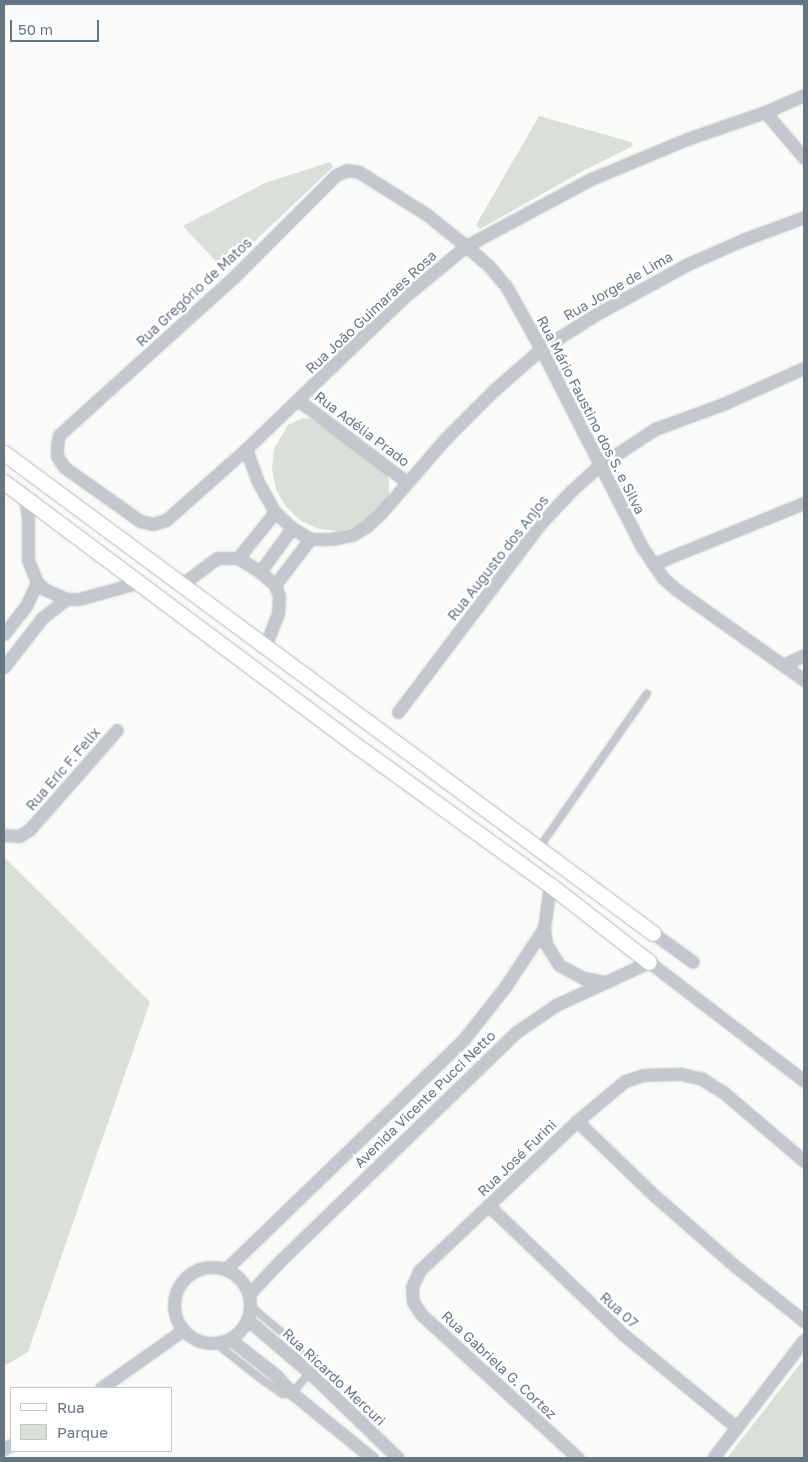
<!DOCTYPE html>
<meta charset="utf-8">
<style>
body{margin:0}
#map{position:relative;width:808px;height:1462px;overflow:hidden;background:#fafaf8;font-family:"Golos Text",sans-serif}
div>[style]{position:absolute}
.green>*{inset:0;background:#dadfd7}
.roads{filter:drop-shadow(0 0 1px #b3babf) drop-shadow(0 0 1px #b3babf)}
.lane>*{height:5.5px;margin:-2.75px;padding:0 2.75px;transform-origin:2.75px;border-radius:2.75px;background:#c3c8cc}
.street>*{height:11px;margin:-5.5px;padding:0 5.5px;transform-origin:5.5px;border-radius:5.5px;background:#c3c8cc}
.street>.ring{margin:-5.5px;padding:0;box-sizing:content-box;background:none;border:11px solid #c3c8cc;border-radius:50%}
.secondary>*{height:15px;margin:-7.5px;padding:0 7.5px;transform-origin:7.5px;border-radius:7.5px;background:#fff}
span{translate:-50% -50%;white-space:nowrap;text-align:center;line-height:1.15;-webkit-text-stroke:5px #fff;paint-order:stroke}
.street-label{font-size:14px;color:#657683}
.frame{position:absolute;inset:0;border:5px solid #657683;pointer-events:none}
.legend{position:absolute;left:10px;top:1387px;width:162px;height:65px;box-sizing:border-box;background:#fff;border:1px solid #c1c8cd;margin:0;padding:6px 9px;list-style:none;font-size:15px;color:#657683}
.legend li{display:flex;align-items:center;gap:10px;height:25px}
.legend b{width:25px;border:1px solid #c1c8cd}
.scale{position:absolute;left:10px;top:20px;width:89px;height:22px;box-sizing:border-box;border:2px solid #657683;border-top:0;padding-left:6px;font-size:15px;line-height:18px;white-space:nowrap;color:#657683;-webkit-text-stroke:4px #fff;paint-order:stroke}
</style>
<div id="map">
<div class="green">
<div style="clip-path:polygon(539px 116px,631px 142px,633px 146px,581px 172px,480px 229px,476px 225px)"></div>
<div style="clip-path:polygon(330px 162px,333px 167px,224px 270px,183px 226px,265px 183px)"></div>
<div style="clip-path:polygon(303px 418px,311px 419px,386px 470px,389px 482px,389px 494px,384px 506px,359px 526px,339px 531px,319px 529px,301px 521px,286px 507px,276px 489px,272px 469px,274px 449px,288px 425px)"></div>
<div style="clip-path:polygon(4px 857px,150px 1002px,28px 1352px,4px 1366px)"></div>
<div style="clip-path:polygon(804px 1359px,804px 1458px,727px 1458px)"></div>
</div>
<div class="roads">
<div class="lane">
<div style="left:539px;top:848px;width:188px;rotate:-55deg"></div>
<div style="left:217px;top:1344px;width:55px;rotate:38.3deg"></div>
<div style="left:260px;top:1378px;width:28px;rotate:35deg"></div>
<div style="left:283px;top:1394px;width:9px;rotate:-6deg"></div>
<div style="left:292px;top:1393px;width:27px;rotate:-48deg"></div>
<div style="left:310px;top:1373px;width:9px;rotate:-90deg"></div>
<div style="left:310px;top:1364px;width:28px;rotate:-128deg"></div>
<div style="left:293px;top:1342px;width:55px;rotate:-140.2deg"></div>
</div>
<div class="street">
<div style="left:804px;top:95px;width:43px;rotate:156.4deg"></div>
<div style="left:765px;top:112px;width:83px;rotate:160.9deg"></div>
<div style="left:687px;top:139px;width:104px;rotate:157.4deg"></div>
<div style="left:591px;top:179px;width:142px;rotate:151.8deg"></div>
<div style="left:466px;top:246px;width:82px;rotate:140.5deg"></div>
<div style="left:403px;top:298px;width:218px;rotate:136.1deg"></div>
<div style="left:246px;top:449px;width:107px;rotate:138.4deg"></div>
<div style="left:166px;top:520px;width:14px;rotate:163deg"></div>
<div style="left:153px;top:524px;width:13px;rotate:-167deg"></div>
<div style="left:140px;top:521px;width:93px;rotate:-144.6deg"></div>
<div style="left:64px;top:467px;width:13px;rotate:-122deg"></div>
<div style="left:57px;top:456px;width:10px;rotate:-90deg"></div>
<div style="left:57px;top:446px;width:11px;rotate:-80deg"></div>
<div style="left:59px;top:435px;width:237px;rotate:-42.1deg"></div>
<div style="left:235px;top:276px;width:143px;rotate:-45deg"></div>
<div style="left:336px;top:175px;width:12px;rotate:-24deg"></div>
<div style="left:347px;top:170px;width:12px;rotate:9deg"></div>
<div style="left:359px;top:172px;width:79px;rotate:32.1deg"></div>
<div style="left:426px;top:214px;width:51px;rotate:38.7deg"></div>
<div style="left:466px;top:246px;width:30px;rotate:41deg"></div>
<div style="left:489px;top:266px;width:26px;rotate:50deg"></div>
<div style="left:506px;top:286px;width:72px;rotate:60.9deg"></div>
<div style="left:541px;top:349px;width:222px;rotate:63deg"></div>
<div style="left:642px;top:547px;width:37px;rotate:56deg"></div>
<div style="left:663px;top:578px;width:18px;rotate:41deg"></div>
<div style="left:677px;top:590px;width:156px;rotate:35.3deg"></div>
<div style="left:765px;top:112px;width:60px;rotate:49.7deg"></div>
<div style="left:298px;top:400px;width:136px;rotate:37deg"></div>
<div style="left:246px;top:449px;width:33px;rotate:70deg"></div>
<div style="left:257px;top:480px;width:37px;rotate:61deg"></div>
<div style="left:275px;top:512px;width:23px;rotate:43deg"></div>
<div style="left:292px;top:528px;width:21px;rotate:31deg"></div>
<div style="left:310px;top:539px;width:21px"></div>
<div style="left:331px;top:539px;width:21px;rotate:-11deg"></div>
<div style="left:352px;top:535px;width:16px;rotate:-30deg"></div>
<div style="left:366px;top:527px;width:21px;rotate:-43deg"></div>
<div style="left:381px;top:513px;width:99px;rotate:-49.1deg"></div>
<div style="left:446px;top:438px;width:68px;rotate:-45deg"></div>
<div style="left:494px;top:390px;width:62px;rotate:-41.1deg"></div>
<div style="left:541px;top:349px;width:62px;rotate:-32.4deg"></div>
<div style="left:593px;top:316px;width:108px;rotate:-28.7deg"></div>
<div style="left:688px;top:264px;width:62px;rotate:-23.7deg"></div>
<div style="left:745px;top:239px;width:63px;rotate:-20.4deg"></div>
<div style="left:25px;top:498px;width:19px;rotate:81deg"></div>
<div style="left:28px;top:517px;width:43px;rotate:90deg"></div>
<div style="left:28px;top:560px;width:24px;rotate:68deg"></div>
<div style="left:37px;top:582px;width:10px;rotate:45deg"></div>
<div style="left:44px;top:589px;width:24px;rotate:24deg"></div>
<div style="left:66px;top:599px;width:13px"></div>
<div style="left:79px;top:599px;width:60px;rotate:-15.4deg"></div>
<div style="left:238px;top:558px;width:59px;rotate:-51.2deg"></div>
<div style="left:653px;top:564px;width:163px;rotate:-22deg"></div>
<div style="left:260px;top:572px;width:54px;rotate:-54deg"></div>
<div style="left:181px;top:585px;width:45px;rotate:-36.9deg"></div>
<div style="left:217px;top:558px;width:21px"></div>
<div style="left:238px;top:558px;width:26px;rotate:32deg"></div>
<div style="left:260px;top:572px;width:20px;rotate:41deg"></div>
<div style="left:275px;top:585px;width:12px;rotate:70deg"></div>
<div style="left:279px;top:596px;width:17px;rotate:93deg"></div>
<div style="left:278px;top:613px;width:36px;rotate:111deg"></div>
<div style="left:275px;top:585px;width:58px;rotate:-52.7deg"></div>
<div style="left:4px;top:634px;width:36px;rotate:-52deg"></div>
<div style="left:26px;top:606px;width:26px;rotate:-65deg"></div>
<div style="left:783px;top:665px;width:23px;rotate:-25deg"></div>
<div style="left:4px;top:667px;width:62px;rotate:-52.2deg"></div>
<div style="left:42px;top:618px;width:31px;rotate:-38deg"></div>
<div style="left:398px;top:712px;width:236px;rotate:-52.9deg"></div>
<div style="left:540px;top:524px;width:47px;rotate:-46.7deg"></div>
<div style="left:572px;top:490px;width:38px;rotate:-42deg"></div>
<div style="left:600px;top:465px;width:66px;rotate:-33.2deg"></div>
<div style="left:655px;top:429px;width:72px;rotate:-20.2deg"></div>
<div style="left:723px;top:404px;width:89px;rotate:-24deg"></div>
<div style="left:4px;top:835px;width:15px;rotate:4deg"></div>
<div style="left:19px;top:836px;width:12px;rotate:-31deg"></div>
<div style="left:29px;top:830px;width:133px;rotate:-48.7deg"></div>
<div style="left:544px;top:928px;width:16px;rotate:83deg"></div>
<div style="left:546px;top:944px;width:25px;rotate:58deg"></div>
<div style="left:559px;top:965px;width:27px;rotate:28deg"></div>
<div style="left:583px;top:978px;width:22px;rotate:10deg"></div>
<div style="left:653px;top:933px;width:49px;rotate:35.9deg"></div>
<div style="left:577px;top:1121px;width:108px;rotate:43.9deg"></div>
<div style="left:655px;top:1196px;width:106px;rotate:41.2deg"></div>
<div style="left:735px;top:1266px;width:88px;rotate:38.6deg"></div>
<div style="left:489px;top:1206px;width:187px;rotate:43.7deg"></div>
<div style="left:624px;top:1335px;width:145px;rotate:39.4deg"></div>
<div class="ring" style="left:174px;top:1267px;width:65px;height:65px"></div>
<div style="left:226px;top:1269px;width:331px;rotate:-44deg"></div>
<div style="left:464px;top:1039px;width:66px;rotate:-51.7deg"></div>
<div style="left:505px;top:987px;width:71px;rotate:-56.5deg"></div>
<div style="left:544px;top:928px;width:43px;rotate:-82.1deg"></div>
<div style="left:249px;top:1294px;width:48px;rotate:-46.7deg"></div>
<div style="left:282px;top:1259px;width:325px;rotate:-44.1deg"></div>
<div style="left:515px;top:1033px;width:50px;rotate:-34.3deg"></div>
<div style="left:556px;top:1005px;width:102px;rotate:-24.8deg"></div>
<div style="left:649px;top:962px;width:195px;rotate:37.5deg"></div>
<div style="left:248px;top:1320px;width:82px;rotate:40.5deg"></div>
<div style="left:310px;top:1373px;width:122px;rotate:44deg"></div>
<div style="left:230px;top:1339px;width:60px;rotate:38.2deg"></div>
<div style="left:277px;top:1376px;width:23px;rotate:49deg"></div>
<div style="left:292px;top:1393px;width:103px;rotate:39.1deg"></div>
<div style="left:101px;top:1388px;width:100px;rotate:-35.3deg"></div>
<div style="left:4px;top:1449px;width:8px;rotate:-30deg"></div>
<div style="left:578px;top:1458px;width:213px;rotate:-137.5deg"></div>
<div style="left:421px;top:1314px;width:14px;rotate:-124deg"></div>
<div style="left:413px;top:1302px;width:15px;rotate:-94deg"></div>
<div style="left:412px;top:1287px;width:17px;rotate:-66deg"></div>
<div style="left:419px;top:1271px;width:218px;rotate:-43.5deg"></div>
<div style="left:577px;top:1121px;width:62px;rotate:-39.8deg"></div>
<div style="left:625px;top:1081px;width:19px;rotate:-18deg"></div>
<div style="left:643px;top:1075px;width:38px;rotate:-2deg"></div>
<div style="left:681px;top:1074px;width:22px;rotate:13deg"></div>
<div style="left:702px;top:1079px;width:25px;rotate:32deg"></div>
<div style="left:723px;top:1092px;width:106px;rotate:40.4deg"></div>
<div style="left:713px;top:1458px;width:149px;rotate:-52.4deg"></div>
</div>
<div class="secondary">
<div style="left:4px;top:453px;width:807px;rotate:36.49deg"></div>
<div style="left:4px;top:482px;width:441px;rotate:36.8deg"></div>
<div style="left:357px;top:746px;width:238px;rotate:35.8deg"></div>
<div style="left:550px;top:885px;width:125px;rotate:37.9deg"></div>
</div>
</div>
<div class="street-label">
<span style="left:618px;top:286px;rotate:-30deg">Rua Jorge de Lima</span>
<span style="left:194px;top:292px;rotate:-43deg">Rua Gregório de Matos</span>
<span style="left:371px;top:312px;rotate:-43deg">Rua João Guimaraes Rosa</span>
<span style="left:591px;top:415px;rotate:63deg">Rua Mário Faustino dos S. e Silva</span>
<span style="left:362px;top:429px;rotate:37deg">Rua Adélia Prado</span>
<span style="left:498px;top:558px;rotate:-52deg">Rua Augusto dos Anjos</span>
<span style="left:63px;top:769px;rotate:-49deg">Rua Eric F. Felix</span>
<span style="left:425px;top:1099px;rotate:-44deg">Avenida Vicente Pucci Netto</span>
<span style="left:517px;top:1158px;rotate:-44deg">Rua José Furini</span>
<span style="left:619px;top:1310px;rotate:42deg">Rua 07</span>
<span style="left:499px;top:1365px;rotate:43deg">Rua Gabriela G. Cortez</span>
<span style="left:334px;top:1377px;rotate:43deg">Rua Ricardo Mercuri</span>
</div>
<div class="frame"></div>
<ul class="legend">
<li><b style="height:6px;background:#fff"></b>Rua</li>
<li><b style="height:14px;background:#dadfd7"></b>Parque</li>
</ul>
<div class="scale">50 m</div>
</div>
